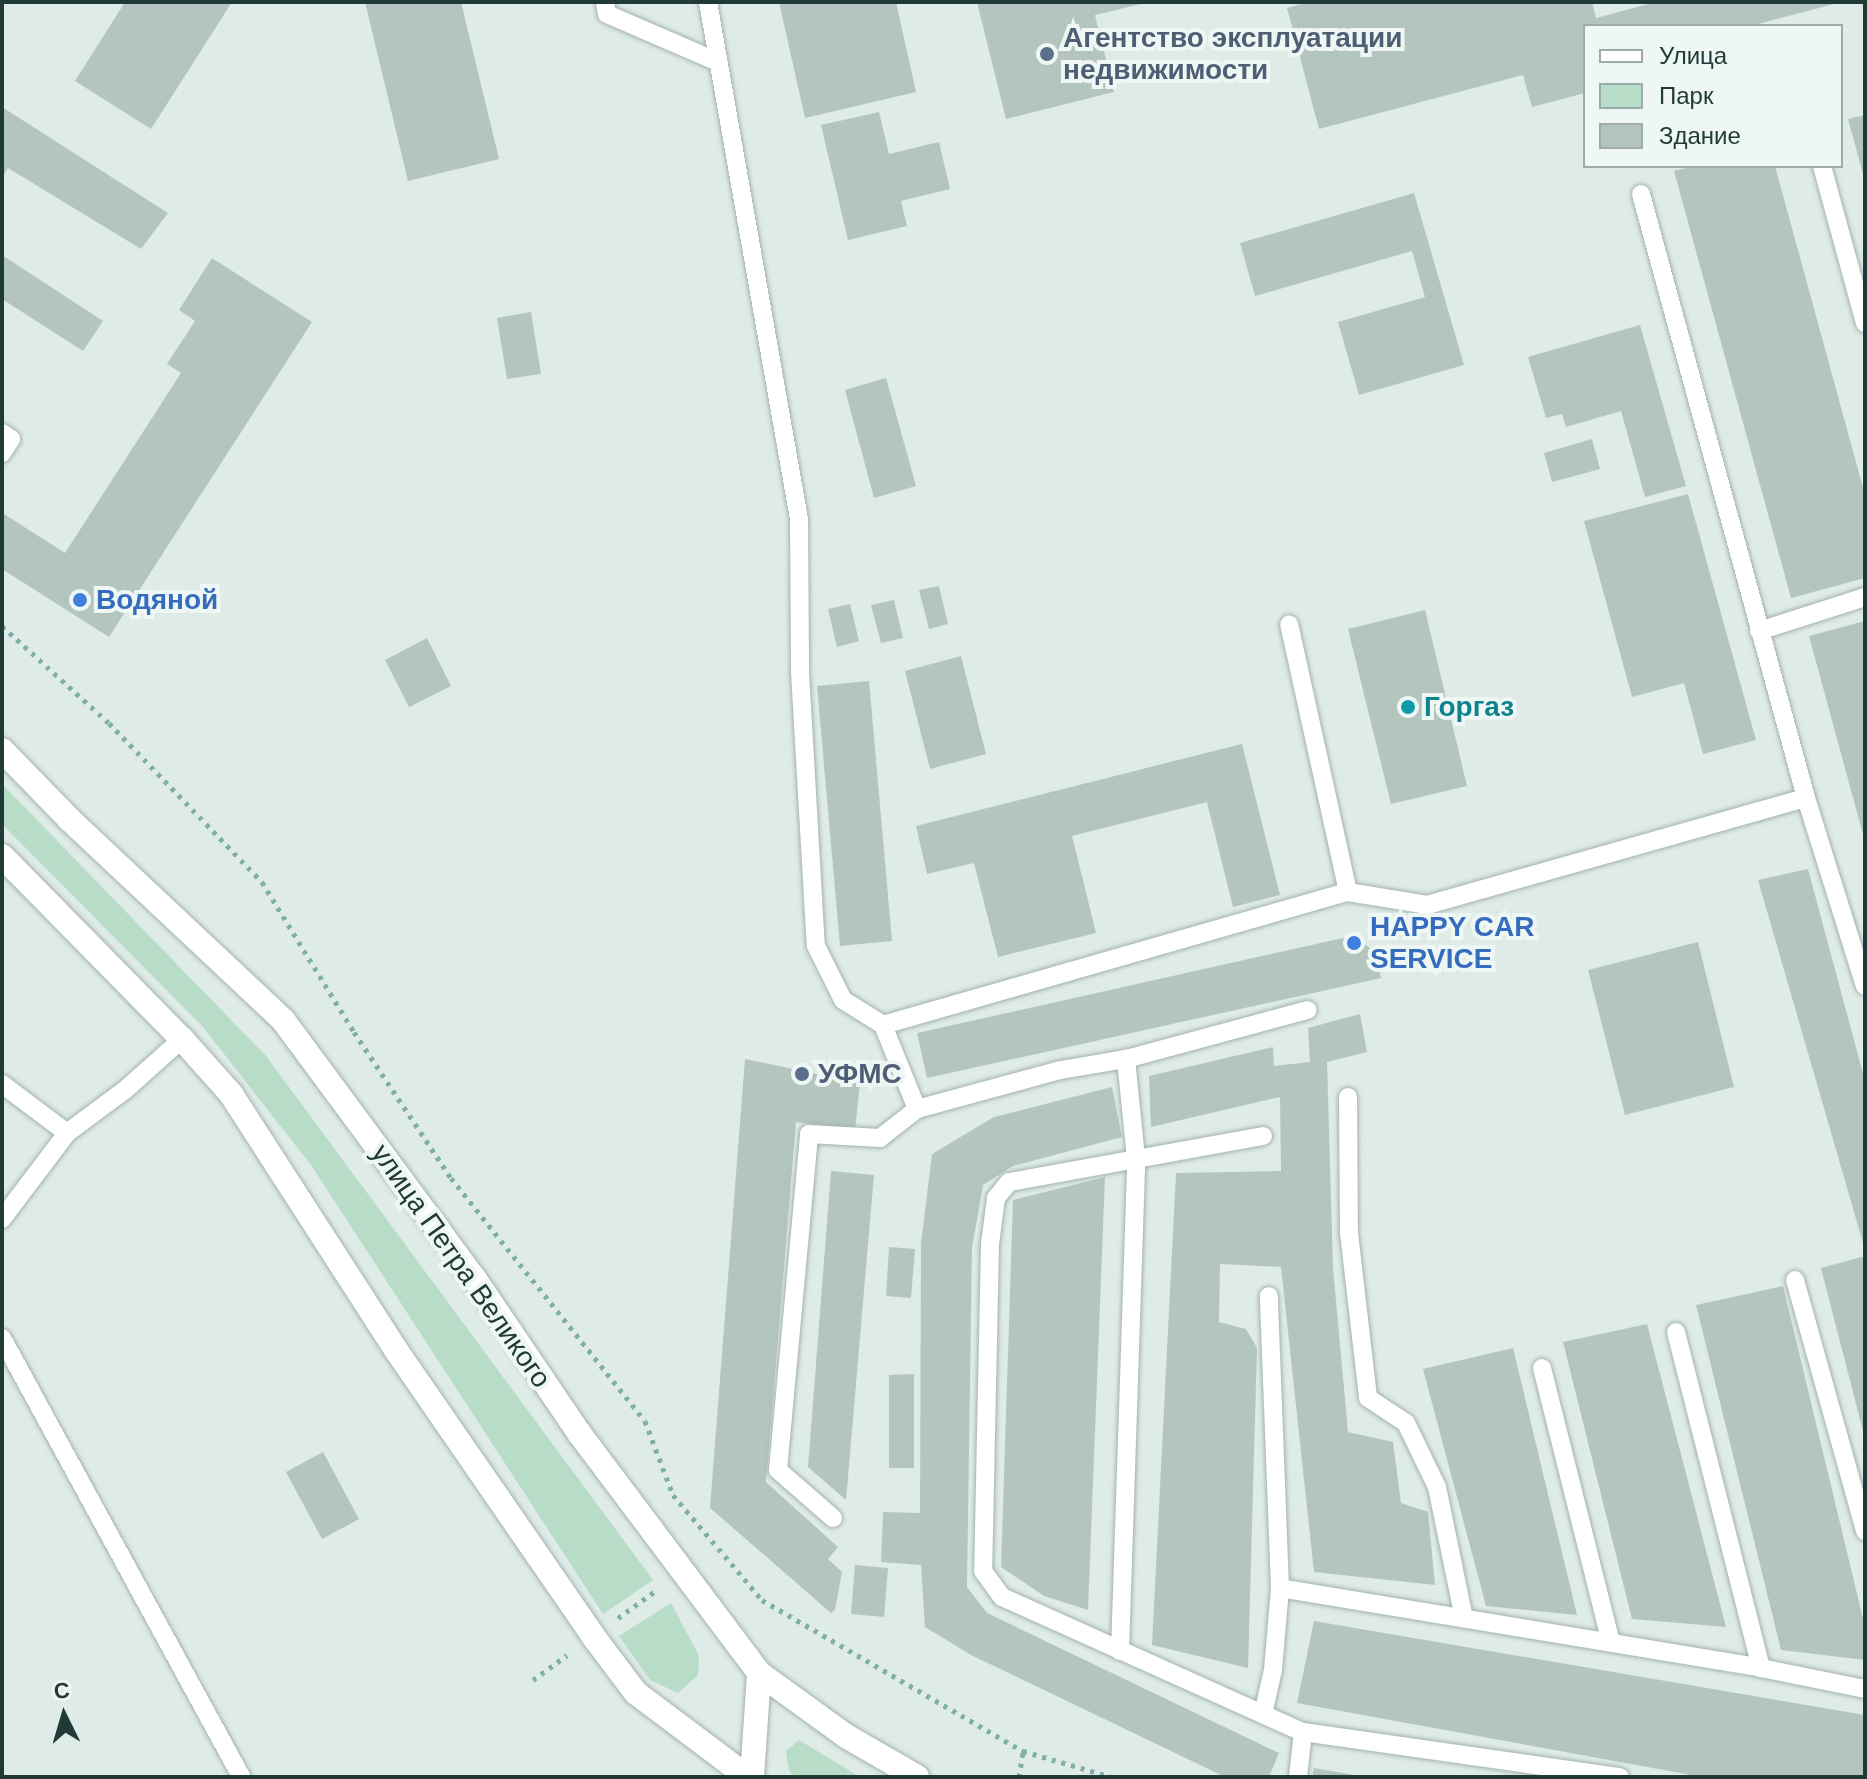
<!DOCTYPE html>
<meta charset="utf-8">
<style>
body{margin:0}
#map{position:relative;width:1867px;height:1779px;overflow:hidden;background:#dfebe7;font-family:Arial,sans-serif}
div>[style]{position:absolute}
.green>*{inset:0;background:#b7dcc7}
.building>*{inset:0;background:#b4c5c0}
.path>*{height:5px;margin-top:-2.5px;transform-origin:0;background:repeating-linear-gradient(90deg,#7fafa7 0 4px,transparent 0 10px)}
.roads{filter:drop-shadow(0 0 2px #a2b3af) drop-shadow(0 0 2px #a2b3af)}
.service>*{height:18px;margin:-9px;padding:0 9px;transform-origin:9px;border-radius:9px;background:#fff}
.tertiary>*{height:24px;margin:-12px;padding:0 12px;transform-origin:12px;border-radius:12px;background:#fff}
.dots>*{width:22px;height:22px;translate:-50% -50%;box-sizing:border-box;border:4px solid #eff7f4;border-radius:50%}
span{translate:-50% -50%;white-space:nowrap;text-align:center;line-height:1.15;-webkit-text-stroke:8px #eff7f4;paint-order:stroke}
.service-label{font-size:28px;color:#4e5e75;font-weight:700}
.left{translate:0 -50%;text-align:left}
.shop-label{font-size:28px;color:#366cbe;font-weight:700}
.culture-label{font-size:28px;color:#0d838f;font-weight:700}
.street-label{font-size:28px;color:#203b37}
.frame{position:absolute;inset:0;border:4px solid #203b37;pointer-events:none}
.legend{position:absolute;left:1583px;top:24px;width:260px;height:144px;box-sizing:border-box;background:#eff7f4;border:2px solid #9caca8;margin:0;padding:10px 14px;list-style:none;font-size:24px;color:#203b37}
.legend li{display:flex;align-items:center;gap:16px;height:40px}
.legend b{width:40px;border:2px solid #9caca8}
.north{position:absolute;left:24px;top:1675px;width:80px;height:80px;-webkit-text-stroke:6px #eff7f4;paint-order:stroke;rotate:355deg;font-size:22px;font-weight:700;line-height:32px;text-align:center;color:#203b37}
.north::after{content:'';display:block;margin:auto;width:28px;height:36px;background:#203b37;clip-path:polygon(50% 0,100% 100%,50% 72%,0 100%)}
</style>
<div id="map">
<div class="green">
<div style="clip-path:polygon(2px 784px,266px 1056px,653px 1580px,603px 1614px,311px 1165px,203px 1027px,2px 824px)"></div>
<div style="clip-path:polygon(671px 1603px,699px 1656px,698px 1675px,678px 1693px,650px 1680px,619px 1636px)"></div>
<div style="clip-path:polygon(799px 1740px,860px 1777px,795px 1777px,789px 1771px,786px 1751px)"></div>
</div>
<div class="building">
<div style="clip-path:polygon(125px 2px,232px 2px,151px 129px,75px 81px)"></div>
<div style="clip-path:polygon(365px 2px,461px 2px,499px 159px,408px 181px)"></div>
<div style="clip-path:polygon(779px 2px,896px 2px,916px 92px,805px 118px)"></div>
<div style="clip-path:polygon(977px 2px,1145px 2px,1145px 3px,1095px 15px,1114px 92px,1006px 119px)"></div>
<div style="clip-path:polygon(1309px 2px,1592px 2px,1596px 18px,1656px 2px,1838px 3px,1750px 26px,1585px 26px,1585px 93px,1532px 107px,1523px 75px,1319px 129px,1287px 8px)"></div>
<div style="clip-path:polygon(2px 107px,168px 213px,141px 249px,8px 168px,2px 177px)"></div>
<div style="clip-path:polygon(879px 112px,889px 154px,939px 142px,950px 189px,901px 201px,907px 226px,848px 240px,821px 125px)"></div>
<div style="clip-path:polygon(1865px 115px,1865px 178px,1864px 178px,1848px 119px)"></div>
<div style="clip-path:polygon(1694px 166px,1775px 166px,1865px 495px,1865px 578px,1791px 598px,1674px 171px)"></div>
<div style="clip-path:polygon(1414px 193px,1464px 365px,1359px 395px,1338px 322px,1425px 297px,1412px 251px,1255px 296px,1240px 243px)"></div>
<div style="clip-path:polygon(2px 255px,103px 321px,83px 351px,2px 299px)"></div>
<div style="clip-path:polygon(212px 258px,312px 322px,109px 637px,2px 569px,2px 518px,4px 514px,65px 553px,181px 373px,167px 364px,195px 321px,179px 310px)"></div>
<div style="clip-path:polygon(531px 312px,541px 374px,507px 379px,497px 318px)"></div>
<div style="clip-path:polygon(1640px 325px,1686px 486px,1645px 497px,1621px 411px,1566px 427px,1562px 414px,1546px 418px,1528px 357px)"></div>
<div style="clip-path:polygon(886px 378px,916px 486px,874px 498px,845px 390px)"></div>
<div style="clip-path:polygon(1592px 439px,1600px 469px,1552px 482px,1544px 453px)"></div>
<div style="clip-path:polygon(1688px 494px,1756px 740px,1703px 754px,1684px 683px,1632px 697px,1584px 521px)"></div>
<div style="clip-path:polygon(939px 586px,948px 624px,929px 629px,919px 590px)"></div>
<div style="clip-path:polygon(894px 600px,903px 638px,881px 643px,871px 605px)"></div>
<div style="clip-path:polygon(850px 604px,859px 641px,837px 647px,828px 609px)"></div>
<div style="clip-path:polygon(1425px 610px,1467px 786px,1391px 804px,1348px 629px)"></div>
<div style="clip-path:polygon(1865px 621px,1865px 838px,1864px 838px,1809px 636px)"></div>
<div style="clip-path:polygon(427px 638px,451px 686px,409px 707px,385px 660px)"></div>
<div style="clip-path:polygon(961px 656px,986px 754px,930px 769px,905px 671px)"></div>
<div style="clip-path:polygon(869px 681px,892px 941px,840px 946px,817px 686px)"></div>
<div style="clip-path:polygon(1242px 744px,1280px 895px,1233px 907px,1207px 802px,1072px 836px,1096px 933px,998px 957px,974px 863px,927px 874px,916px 826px)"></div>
<div style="clip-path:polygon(1808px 869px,1865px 1081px,1865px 1250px,1758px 880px)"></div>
<div style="clip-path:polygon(1352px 936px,1376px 952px,1381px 978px,927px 1078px,917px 1033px)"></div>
<div style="clip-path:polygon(1698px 942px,1734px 1087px,1625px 1115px,1588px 970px)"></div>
<div style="clip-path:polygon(1360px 1014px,1367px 1052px,1327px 1062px,1333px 1268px,1348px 1432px,1393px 1442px,1401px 1503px,1428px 1512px,1435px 1585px,1314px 1572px,1281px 1267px,1220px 1264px,1219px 1322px,1246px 1329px,1257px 1348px,1248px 1668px,1152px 1645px,1176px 1173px,1281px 1171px,1280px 1097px,1151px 1127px,1149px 1076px,1273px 1047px,1274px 1066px,1310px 1062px,1308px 1028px)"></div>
<div style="clip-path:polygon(745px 1059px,860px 1083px,855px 1130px,796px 1122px,766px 1482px,838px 1547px,828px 1559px,842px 1572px,835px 1610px,831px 1613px,710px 1508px)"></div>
<div style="clip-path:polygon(1112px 1087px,1122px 1137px,1013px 1166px,983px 1185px,972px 1248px,967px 1587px,987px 1613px,1279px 1753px,1269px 1777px,1225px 1777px,971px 1655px,925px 1627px,921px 1565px,881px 1562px,883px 1512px,920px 1513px,921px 1244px,932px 1154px,994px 1117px)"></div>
<div style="clip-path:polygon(831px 1171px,874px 1175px,846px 1500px,808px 1467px)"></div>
<div style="clip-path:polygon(1105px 1177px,1088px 1610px,1044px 1596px,1001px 1567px,1013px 1200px)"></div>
<div style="clip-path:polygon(889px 1247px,915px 1249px,911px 1298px,886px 1296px)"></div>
<div style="clip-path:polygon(1865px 1256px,1865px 1435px,1864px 1435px,1821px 1268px)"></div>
<div style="clip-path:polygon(1783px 1286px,1865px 1627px,1865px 1660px,1781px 1650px,1696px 1305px)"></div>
<div style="clip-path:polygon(1647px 1324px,1726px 1627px,1632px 1619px,1563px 1342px)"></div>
<div style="clip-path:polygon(1513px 1348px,1577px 1615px,1486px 1606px,1423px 1369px)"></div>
<div style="clip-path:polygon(914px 1374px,914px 1468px,889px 1468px,889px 1375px)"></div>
<div style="clip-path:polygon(323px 1452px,359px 1519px,322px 1539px,286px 1472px)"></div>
<div style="clip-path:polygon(855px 1565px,888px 1568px,884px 1617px,851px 1614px)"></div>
<div style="clip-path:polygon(1314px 1621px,1865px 1715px,1865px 1777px,1702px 1777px,1297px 1703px)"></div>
<div style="clip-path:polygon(1314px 1768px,1355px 1775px,1355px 1777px,1312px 1777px)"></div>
</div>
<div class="path">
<div style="left:2px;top:626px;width:144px;rotate:42.2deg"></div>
<div style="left:109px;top:723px;width:221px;rotate:46.1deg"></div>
<div style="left:262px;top:882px;width:176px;rotate:58.5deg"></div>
<div style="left:354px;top:1032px;width:175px;rotate:56.4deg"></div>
<div style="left:451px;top:1178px;width:311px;rotate:51.4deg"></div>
<div style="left:645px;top:1421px;width:79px;rotate:69.3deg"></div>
<div style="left:673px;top:1495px;width:138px;rotate:49.7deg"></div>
<div style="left:762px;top:1600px;width:302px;rotate:30.1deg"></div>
<div style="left:1023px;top:1751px;width:93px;rotate:16.3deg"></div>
<div style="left:618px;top:1618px;width:49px;rotate:-35.9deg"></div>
<div style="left:533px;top:1680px;width:42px;rotate:-36.3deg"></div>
<div style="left:1019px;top:1777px;width:26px;rotate:-81deg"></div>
</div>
<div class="roads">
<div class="service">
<div style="left:605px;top:2px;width:12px;rotate:81deg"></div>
<div style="left:607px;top:14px;width:121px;rotate:23.4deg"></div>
<div style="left:708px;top:2px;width:525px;rotate:80.02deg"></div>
<div style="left:799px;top:519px;width:153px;rotate:89.6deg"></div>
<div style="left:800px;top:672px;width:274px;rotate:86.7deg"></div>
<div style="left:816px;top:946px;width:60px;rotate:63.4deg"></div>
<div style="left:843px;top:1000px;width:47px;rotate:32deg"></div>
<div style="left:883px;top:1025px;width:484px;rotate:-16deg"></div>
<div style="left:1348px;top:892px;width:274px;rotate:-102.4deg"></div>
<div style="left:1822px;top:166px;width:163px;rotate:74.7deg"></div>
<div style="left:1641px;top:194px;width:626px;rotate:74.72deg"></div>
<div style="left:1806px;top:798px;width:197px;rotate:72.6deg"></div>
<div style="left:2px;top:433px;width:11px;rotate:34deg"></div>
<div style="left:11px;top:439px;width:17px;rotate:123deg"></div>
<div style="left:1759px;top:631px;width:111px;rotate:-17.8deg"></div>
<div style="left:1348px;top:892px;width:80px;rotate:9.3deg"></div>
<div style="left:1427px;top:905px;width:394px;rotate:-15.8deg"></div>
<div style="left:883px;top:1025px;width:91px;rotate:68deg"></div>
<div style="left:917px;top:1109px;width:149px;rotate:-15.2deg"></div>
<div style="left:1061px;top:1070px;width:66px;rotate:-9.6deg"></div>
<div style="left:1126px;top:1059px;width:188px;rotate:-15.1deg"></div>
<div style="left:2px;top:1084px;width:81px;rotate:37deg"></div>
<div style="left:67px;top:1133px;width:72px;rotate:-36.6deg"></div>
<div style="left:125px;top:1090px;width:76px;rotate:-41.8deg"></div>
<div style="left:1348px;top:1097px;width:136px;rotate:89.6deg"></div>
<div style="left:1349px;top:1233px;width:166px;rotate:83.4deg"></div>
<div style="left:1368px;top:1398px;width:45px;rotate:33.3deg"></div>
<div style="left:1406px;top:1423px;width:71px;rotate:64.2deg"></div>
<div style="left:1437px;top:1487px;width:134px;rotate:78.4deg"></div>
<div style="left:1263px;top:1136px;width:258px;rotate:169.7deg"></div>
<div style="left:1009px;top:1182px;width:21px;rotate:129deg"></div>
<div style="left:996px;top:1198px;width:46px;rotate:97.4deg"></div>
<div style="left:990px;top:1244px;width:327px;rotate:91.2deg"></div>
<div style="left:983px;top:1571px;width:32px;rotate:54deg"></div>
<div style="left:1002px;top:1597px;width:330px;rotate:24.2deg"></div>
<div style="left:2px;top:1219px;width:108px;rotate:-52.9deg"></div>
<div style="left:1795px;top:1280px;width:261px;rotate:74.4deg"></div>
<div style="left:1676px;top:1332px;width:347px;rotate:75.8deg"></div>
<div style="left:2px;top:1338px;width:500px;rotate:61.4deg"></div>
<div style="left:1542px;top:1368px;width:283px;rotate:75.9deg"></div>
<div style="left:833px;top:1518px;width:73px;rotate:-138.9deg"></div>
<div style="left:778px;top:1470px;width:337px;rotate:-84.7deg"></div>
<div style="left:809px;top:1134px;width:71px;rotate:3.2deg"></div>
<div style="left:880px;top:1138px;width:47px;rotate:-38.1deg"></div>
<div style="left:1280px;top:1588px;width:488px;rotate:9.4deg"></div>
<div style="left:1761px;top:1668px;width:106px;rotate:11.4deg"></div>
<div style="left:1120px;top:1651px;width:493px;rotate:-88.1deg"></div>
<div style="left:1136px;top:1158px;width:100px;rotate:-95.8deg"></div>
<div style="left:1263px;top:1714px;width:45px;rotate:-77.2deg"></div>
<div style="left:1273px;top:1670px;width:82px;rotate:-85.1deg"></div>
<div style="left:1280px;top:1588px;width:292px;rotate:-92.2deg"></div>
<div style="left:1298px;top:1777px;width:45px;rotate:-83.7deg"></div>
<div style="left:1303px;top:1732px;width:320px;rotate:8.1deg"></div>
</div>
<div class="tertiary">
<div style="left:2px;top:750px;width:96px;rotate:45.8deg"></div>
<div style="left:69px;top:819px;width:294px;rotate:43.2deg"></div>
<div style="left:283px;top:1020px;width:321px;rotate:53.5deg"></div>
<div style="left:474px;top:1278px;width:187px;rotate:55.9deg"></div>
<div style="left:579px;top:1433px;width:300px;rotate:53.1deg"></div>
<div style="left:759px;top:1673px;width:107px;rotate:35.9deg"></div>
<div style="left:846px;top:1736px;width:82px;rotate:30deg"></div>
<div style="left:2px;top:856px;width:257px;rotate:45.5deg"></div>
<div style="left:182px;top:1039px;width:74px;rotate:48.3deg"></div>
<div style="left:231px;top:1094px;width:305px;rotate:57.2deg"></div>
<div style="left:396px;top:1350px;width:347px;rotate:55.4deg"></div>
<div style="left:593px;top:1636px;width:71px;rotate:53deg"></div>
<div style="left:636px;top:1693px;width:140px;rotate:36.9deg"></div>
<div style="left:752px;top:1777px;width:104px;rotate:-86.1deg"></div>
</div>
</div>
<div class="dots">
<div style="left:1047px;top:54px;background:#5c6f8a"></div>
<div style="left:80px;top:600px;background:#3f7fe0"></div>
<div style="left:1408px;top:707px;background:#0f9aa8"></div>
<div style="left:1354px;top:943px;background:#3f7fe0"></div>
<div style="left:802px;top:1074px;background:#5c6f8a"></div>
</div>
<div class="service-label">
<span class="left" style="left:1063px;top:54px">Агентство эксплуатации<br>недвижимости</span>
<span class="left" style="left:818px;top:1074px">УФМС</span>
</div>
<div class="shop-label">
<span class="left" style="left:96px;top:600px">Водяной</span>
<span class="left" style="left:1370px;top:943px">HAPPY CAR<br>SERVICE</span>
</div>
<div class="culture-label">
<span class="left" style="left:1424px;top:707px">Горгаз</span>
</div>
<div class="street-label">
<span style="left:461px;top:1266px;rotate:55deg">улица Петра Великого</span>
</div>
<div class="frame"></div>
<ul class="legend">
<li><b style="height:10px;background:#fff"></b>Улица</li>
<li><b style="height:22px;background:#b7dcc7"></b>Парк</li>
<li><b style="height:22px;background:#b4c5c0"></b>Здание</li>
</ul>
<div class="north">С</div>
</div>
